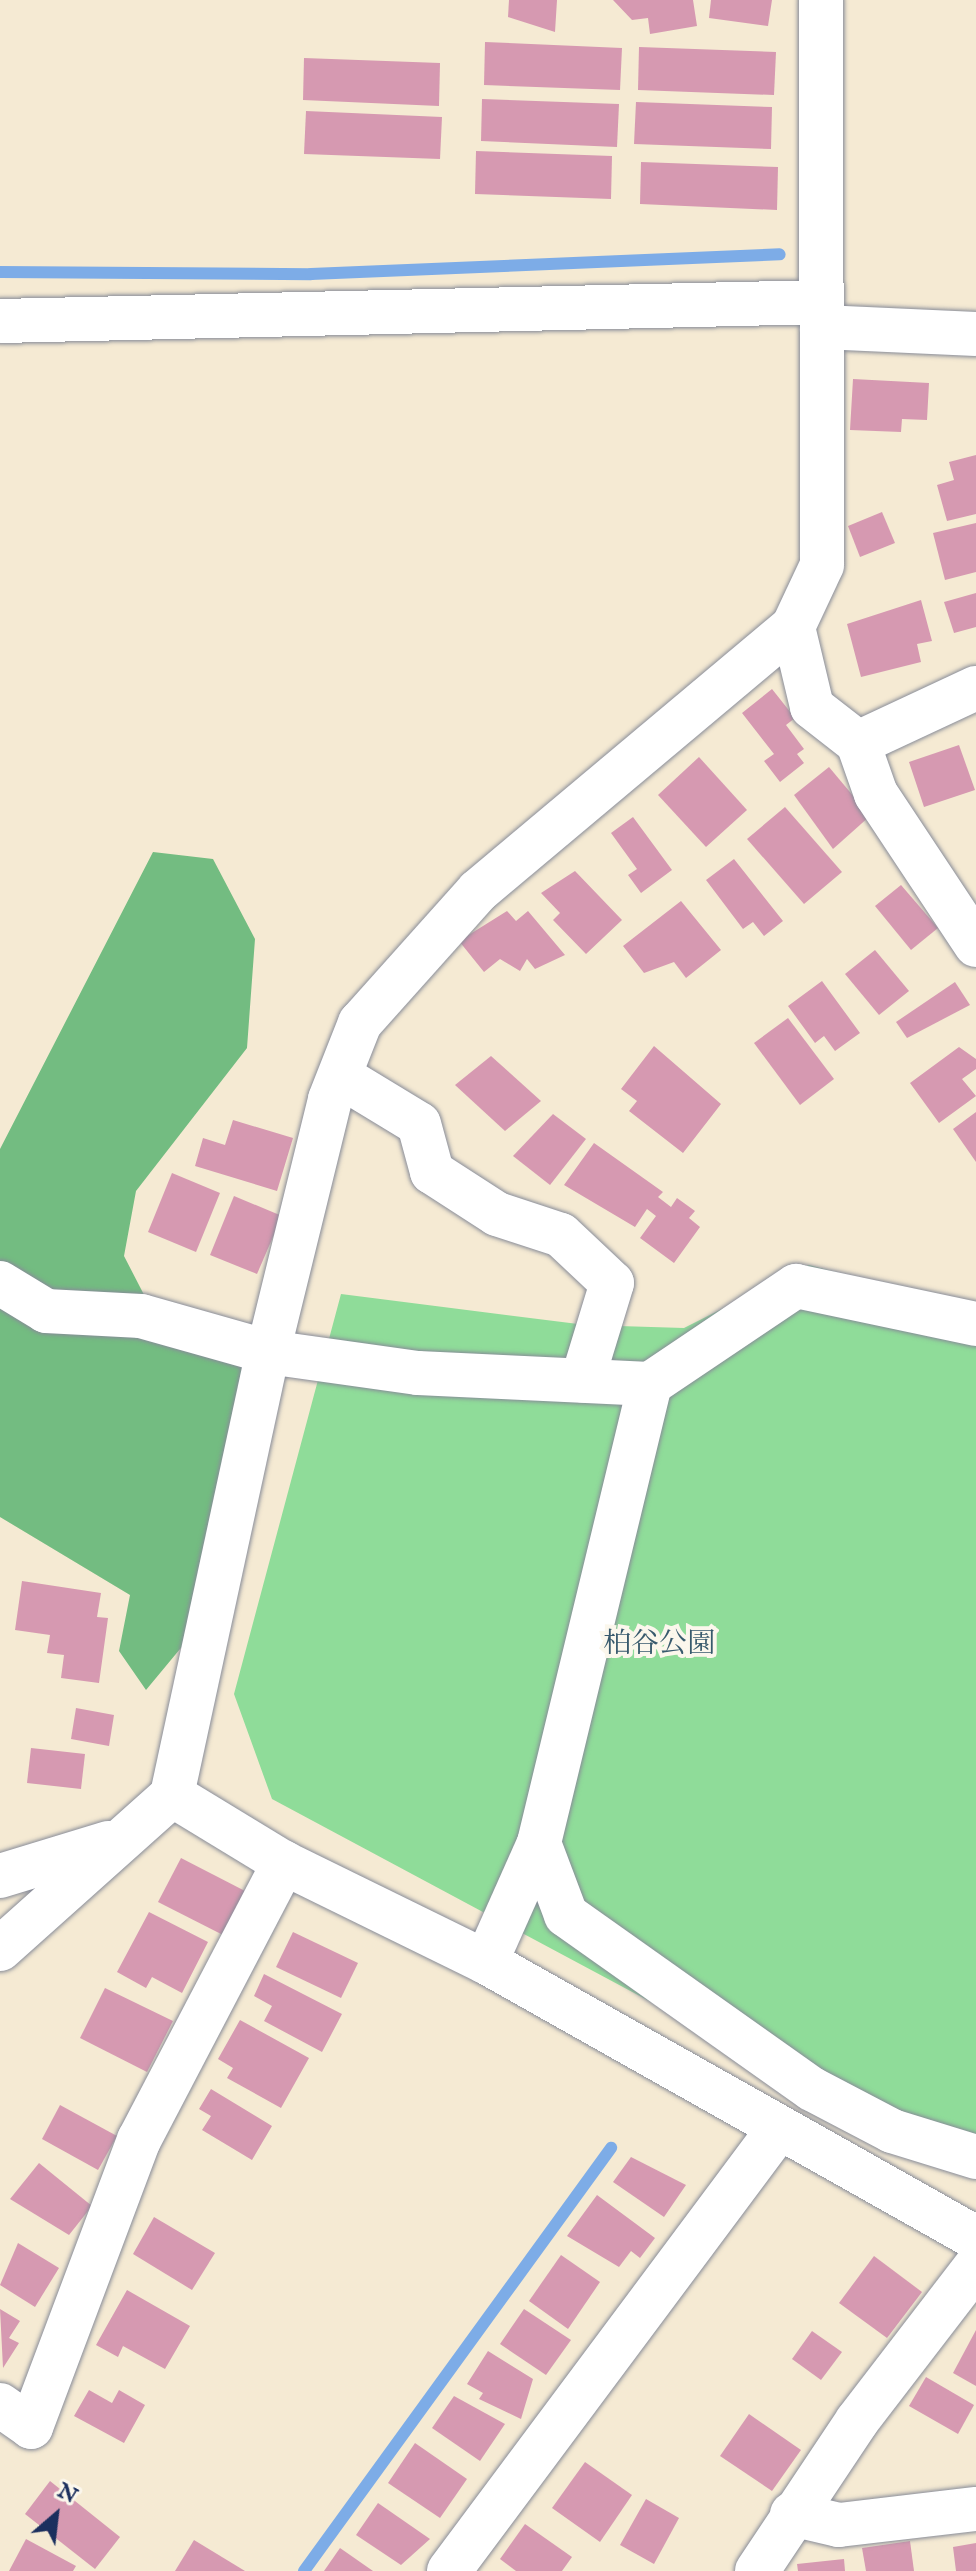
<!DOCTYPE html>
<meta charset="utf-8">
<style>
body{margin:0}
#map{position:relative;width:976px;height:2571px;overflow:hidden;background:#f5ead3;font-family:"IM FELL English","Noto Serif JP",serif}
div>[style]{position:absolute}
.green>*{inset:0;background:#8fdc99}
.forest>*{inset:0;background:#73bc81}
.stream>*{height:12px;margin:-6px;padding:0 6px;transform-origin:6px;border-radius:6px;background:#7dace7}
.building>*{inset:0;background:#d699b1}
.roads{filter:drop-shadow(0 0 2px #888c98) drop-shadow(0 0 2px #888c98)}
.minor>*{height:44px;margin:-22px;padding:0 22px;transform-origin:22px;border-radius:22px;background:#fff}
span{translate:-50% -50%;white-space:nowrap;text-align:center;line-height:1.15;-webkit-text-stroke:8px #fbf7ec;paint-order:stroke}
.park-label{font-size:28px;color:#385a6d}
.north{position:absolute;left:16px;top:2475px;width:80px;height:80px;-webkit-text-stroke:6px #fbf7ec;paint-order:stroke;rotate:28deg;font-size:22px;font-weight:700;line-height:32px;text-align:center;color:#1b2f5e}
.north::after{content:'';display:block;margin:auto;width:28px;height:36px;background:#1b2f5e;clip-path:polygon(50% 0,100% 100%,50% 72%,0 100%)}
</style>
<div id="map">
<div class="green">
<div style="clip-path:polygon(809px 1265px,976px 1310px,976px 2176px,272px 1799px,234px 1694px,341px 1294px,586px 1325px,684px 1328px)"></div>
</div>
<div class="forest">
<div style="clip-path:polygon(153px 852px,213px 859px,255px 939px,247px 1048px,136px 1191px,124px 1256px,157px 1320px,248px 1346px,185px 1643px,146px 1690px,119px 1651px,130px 1595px,0 1517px,0 1149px)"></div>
</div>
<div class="stream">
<div style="left:0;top:272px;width:311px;rotate:0.4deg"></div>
<div style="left:311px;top:274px;width:469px;rotate:-2.4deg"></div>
<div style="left:304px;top:2571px;width:523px;rotate:-54.03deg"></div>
</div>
<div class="building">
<div style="clip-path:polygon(509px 0,557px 0,555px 32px,508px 17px)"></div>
<div style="clip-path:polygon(613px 0,693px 0,697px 26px,650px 34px,648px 18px,632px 20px)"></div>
<div style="clip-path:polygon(711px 0,772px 0,768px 26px,709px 18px)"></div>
<div style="clip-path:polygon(485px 42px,622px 48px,620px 90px,484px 85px)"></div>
<div style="clip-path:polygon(639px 47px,776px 52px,774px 95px,638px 90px)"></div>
<div style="clip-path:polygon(304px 58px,440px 63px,439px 106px,303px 100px)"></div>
<div style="clip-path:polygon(482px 99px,619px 104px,617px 147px,481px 141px)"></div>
<div style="clip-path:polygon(636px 102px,772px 107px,771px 149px,634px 144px)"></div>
<div style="clip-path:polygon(306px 111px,442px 117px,440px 159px,304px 154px)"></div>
<div style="clip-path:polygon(476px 151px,612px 156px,611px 199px,475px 194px)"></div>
<div style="clip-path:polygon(641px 162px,778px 167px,777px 210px,640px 204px)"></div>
<div style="clip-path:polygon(853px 379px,929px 383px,927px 420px,902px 419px,901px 432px,850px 430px)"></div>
<div style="clip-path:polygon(976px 455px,976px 514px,947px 521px,937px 485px,954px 480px,949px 462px)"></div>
<div style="clip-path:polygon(882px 512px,895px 543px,860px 557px,848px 526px)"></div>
<div style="clip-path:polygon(976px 523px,976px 572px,945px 580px,933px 533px)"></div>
<div style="clip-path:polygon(976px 593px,976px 627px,954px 633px,944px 602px)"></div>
<div style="clip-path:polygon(921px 600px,932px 641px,917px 644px,921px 662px,861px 677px,847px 624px)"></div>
<div style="clip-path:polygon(772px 689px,795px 718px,786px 725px,804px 749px,797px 754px,804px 763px,780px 782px,764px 761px,774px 754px,742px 713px)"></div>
<div style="clip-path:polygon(959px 745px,975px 790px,924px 807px,909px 762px)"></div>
<div style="clip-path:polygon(699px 757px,747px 810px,706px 847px,658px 795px)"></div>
<div style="clip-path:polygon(829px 767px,870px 816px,833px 849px,794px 795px)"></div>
<div style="clip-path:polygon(785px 807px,842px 872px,804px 904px,747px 839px)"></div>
<div style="clip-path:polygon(633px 817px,672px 870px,641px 893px,628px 875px,637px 869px,611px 833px)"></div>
<div style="clip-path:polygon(734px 859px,783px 921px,764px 936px,753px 922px,743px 929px,706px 880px)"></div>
<div style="clip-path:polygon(575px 871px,622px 920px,586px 954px,553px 920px,560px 913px,541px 893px)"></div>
<div style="clip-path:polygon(901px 885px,938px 928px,911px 950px,875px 906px)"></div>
<div style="clip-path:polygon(681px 901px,721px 950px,686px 978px,674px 962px,644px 973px,623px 946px)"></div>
<div style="clip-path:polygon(507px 911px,516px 921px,528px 911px,565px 955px,535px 969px,527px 959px,520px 971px,500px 959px,484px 972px,459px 941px)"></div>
<div style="clip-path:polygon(875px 950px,909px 991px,879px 1015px,845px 974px)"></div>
<div style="clip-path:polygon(822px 981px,860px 1033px,835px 1051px,824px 1036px,815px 1043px,788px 1006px)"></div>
<div style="clip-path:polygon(955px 982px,970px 1005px,907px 1038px,896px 1022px)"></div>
<div style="clip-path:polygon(788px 1018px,834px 1079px,800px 1105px,754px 1043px)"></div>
<div style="clip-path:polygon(654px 1046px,721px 1104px,683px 1153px,629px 1111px,637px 1101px,621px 1089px)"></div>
<div style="clip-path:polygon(959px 1047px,976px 1059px,976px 1069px,962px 1079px,976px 1096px,939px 1123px,910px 1083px)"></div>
<div style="clip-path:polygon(491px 1056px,541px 1101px,505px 1131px,455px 1085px)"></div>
<div style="clip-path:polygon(976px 1112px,976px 1162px,953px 1129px)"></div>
<div style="clip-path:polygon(553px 1114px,586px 1139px,550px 1185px,513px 1156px)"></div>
<div style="clip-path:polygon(233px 1120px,293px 1138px,277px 1191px,195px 1166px,203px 1138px,225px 1145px)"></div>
<div style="clip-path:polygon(594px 1143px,663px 1192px,658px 1197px,671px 1207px,677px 1198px,695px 1211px,689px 1218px,700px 1227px,674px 1263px,640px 1238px,656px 1216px,647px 1209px,635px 1227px,564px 1185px)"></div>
<div style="clip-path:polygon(172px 1173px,220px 1193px,196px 1252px,148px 1232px)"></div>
<div style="clip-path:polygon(234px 1196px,282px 1216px,257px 1274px,210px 1255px)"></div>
<div style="clip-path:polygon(22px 1581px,101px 1593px,97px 1617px,108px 1618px,99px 1683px,61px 1678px,64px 1655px,47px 1653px,50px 1635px,15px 1630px)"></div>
<div style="clip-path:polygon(76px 1708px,114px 1715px,109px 1746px,71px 1739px)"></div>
<div style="clip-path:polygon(31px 1748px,85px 1754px,81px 1789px,27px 1783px)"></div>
<div style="clip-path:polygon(181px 1858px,245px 1891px,223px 1935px,158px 1902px)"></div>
<div style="clip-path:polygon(149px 1912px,208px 1942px,182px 1993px,152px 1977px,146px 1988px,117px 1972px)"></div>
<div style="clip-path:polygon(293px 1932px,358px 1963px,341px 1998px,276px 1967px)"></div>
<div style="clip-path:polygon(264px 1974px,342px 2014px,322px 2052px,264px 2021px,272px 2006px,254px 1996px)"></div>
<div style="clip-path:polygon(105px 1988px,173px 2021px,147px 2072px,80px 2038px)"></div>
<div style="clip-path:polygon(240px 2020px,309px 2058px,281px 2108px,227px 2078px,233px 2068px,218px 2059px)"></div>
<div style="clip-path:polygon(211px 2089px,272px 2126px,252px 2160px,202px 2130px,211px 2116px,199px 2109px)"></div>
<div style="clip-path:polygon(60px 2105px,117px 2136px,98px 2170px,42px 2139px)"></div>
<div style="clip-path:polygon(631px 2157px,686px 2185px,664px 2217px,613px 2182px)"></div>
<div style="clip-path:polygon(39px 2163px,92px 2206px,69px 2235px,10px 2199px)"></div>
<div style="clip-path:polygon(597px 2195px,655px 2238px,640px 2258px,631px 2251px,619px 2267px,567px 2236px)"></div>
<div style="clip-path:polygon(154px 2217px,215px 2253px,192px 2290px,133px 2254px)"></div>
<div style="clip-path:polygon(18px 2243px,59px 2268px,35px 2307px,0 2285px)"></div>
<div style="clip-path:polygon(561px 2255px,600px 2282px,568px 2329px,529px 2301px)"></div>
<div style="clip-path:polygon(874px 2256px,922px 2292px,887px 2338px,839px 2303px)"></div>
<div style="clip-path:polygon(127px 2290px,190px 2326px,165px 2369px,123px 2346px,118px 2357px,96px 2345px)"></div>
<div style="clip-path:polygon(0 2309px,20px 2321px,9px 2338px,19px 2343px,3px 2368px)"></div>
<div style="clip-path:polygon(524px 2309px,571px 2340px,546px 2375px,500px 2344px)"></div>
<div style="clip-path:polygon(976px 2330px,976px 2386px,953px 2373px)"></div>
<div style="clip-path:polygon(812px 2331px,842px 2352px,821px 2380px,792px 2359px)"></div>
<div style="clip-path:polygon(488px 2351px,533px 2379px,521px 2419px,479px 2399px,483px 2393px,467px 2384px)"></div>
<div style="clip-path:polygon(926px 2377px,974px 2405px,958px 2434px,909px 2406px)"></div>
<div style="clip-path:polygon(89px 2390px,112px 2403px,119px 2390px,145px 2405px,124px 2443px,74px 2416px)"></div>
<div style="clip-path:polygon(454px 2396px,505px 2424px,480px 2461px,432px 2428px)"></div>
<div style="clip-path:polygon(749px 2414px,801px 2450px,772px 2491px,720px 2456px)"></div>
<div style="clip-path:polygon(415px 2443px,467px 2479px,440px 2518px,388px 2483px)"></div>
<div style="clip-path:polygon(585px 2462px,632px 2495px,600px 2542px,552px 2508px)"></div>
<div style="clip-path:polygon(50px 2481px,120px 2537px,95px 2569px,25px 2514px)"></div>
<div style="clip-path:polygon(646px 2499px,679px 2518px,654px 2564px,620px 2545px)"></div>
<div style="clip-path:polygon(378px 2503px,430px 2539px,401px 2565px,356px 2535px)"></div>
<div style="clip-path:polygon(525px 2524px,572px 2557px,562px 2571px,516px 2571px,500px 2559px)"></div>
<div style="clip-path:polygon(26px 2539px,76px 2566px,73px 2571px,9px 2571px)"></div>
<div style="clip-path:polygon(194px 2540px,245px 2571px,175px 2571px)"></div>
<div style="clip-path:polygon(910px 2541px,914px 2571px,866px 2571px,862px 2548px)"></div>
<div style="clip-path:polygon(976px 2543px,976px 2571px,956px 2571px,953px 2547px)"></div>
<div style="clip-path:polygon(340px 2548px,373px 2571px,324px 2571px)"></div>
<div style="clip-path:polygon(844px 2559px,845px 2571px,798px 2571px,797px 2564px)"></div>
</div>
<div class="roads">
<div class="minor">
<div style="left:0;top:321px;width:822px;rotate:-1.32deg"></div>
<div style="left:822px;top:327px;width:154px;rotate:2.6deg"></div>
<div style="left:793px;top:627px;width:82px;rotate:76.6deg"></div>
<div style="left:812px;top:707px;width:58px;rotate:38deg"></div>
<div style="left:858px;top:743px;width:130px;rotate:-25deg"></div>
<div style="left:858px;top:743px;width:54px;rotate:70.6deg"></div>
<div style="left:876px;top:794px;width:181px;rotate:56.5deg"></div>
<div style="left:340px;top:1076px;width:92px;rotate:31.3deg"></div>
<div style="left:419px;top:1124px;width:50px;rotate:74.8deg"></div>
<div style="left:432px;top:1172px;width:77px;rotate:32.9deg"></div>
<div style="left:497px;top:1214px;width:67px;rotate:18.2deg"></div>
<div style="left:561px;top:1235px;width:70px;rotate:43.3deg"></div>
<div style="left:612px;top:1283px;width:102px;rotate:107deg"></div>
<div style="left:0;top:1283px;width:54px;rotate:31.3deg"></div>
<div style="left:46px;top:1311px;width:95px;rotate:3deg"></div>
<div style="left:141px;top:1316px;width:132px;rotate:15.8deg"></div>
<div style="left:268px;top:1352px;width:151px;rotate:8deg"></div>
<div style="left:418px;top:1373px;width:232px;rotate:2.7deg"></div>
<div style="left:650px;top:1384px;width:176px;rotate:-33.9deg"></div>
<div style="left:796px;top:1286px;width:184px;rotate:11.9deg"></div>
<div style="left:650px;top:1384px;width:472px;rotate:103.6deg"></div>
<div style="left:539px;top:1843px;width:77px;rotate:69.4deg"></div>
<div style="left:566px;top:1915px;width:301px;rotate:35.3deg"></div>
<div style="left:812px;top:2089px;width:90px;rotate:27.7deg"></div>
<div style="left:892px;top:2131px;width:88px;rotate:17.2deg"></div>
<div style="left:172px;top:1795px;width:131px;rotate:31.3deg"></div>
<div style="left:284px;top:1863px;width:225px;rotate:26.1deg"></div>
<div style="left:486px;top:1962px;width:562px;rotate:29.39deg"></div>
<div style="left:0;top:1876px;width:113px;rotate:-17deg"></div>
<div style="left:0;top:1949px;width:231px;rotate:-41.8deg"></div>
<div style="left:172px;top:1795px;width:453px;rotate:-77.8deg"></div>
<div style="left:268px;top:1352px;width:260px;rotate:-76.2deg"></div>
<div style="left:330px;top:1099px;width:82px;rotate:-68.5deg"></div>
<div style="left:360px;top:1023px;width:177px;rotate:-48.2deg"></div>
<div style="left:478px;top:891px;width:411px;rotate:-40deg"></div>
<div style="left:793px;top:627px;width:68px;rotate:-64.9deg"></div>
<div style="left:822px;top:565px;width:565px;rotate:-90.1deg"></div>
<div style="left:486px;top:1962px;width:130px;rotate:-66deg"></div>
<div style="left:0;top:2405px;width:38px;rotate:35deg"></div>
<div style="left:31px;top:2427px;width:307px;rotate:-69.4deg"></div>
<div style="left:139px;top:2140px;width:313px;rotate:-62.4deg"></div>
<div style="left:792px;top:2514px;width:48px;rotate:13.2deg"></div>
<div style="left:839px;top:2525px;width:138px;rotate:-6.7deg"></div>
<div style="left:449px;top:2571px;width:549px;rotate:-53.3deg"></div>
<div style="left:757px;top:2571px;width:180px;rotate:-56.3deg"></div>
<div style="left:857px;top:2421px;width:195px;rotate:-52.5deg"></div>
</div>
</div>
<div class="park-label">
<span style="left:659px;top:1645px">柏谷公園</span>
</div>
<div class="north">N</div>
</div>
